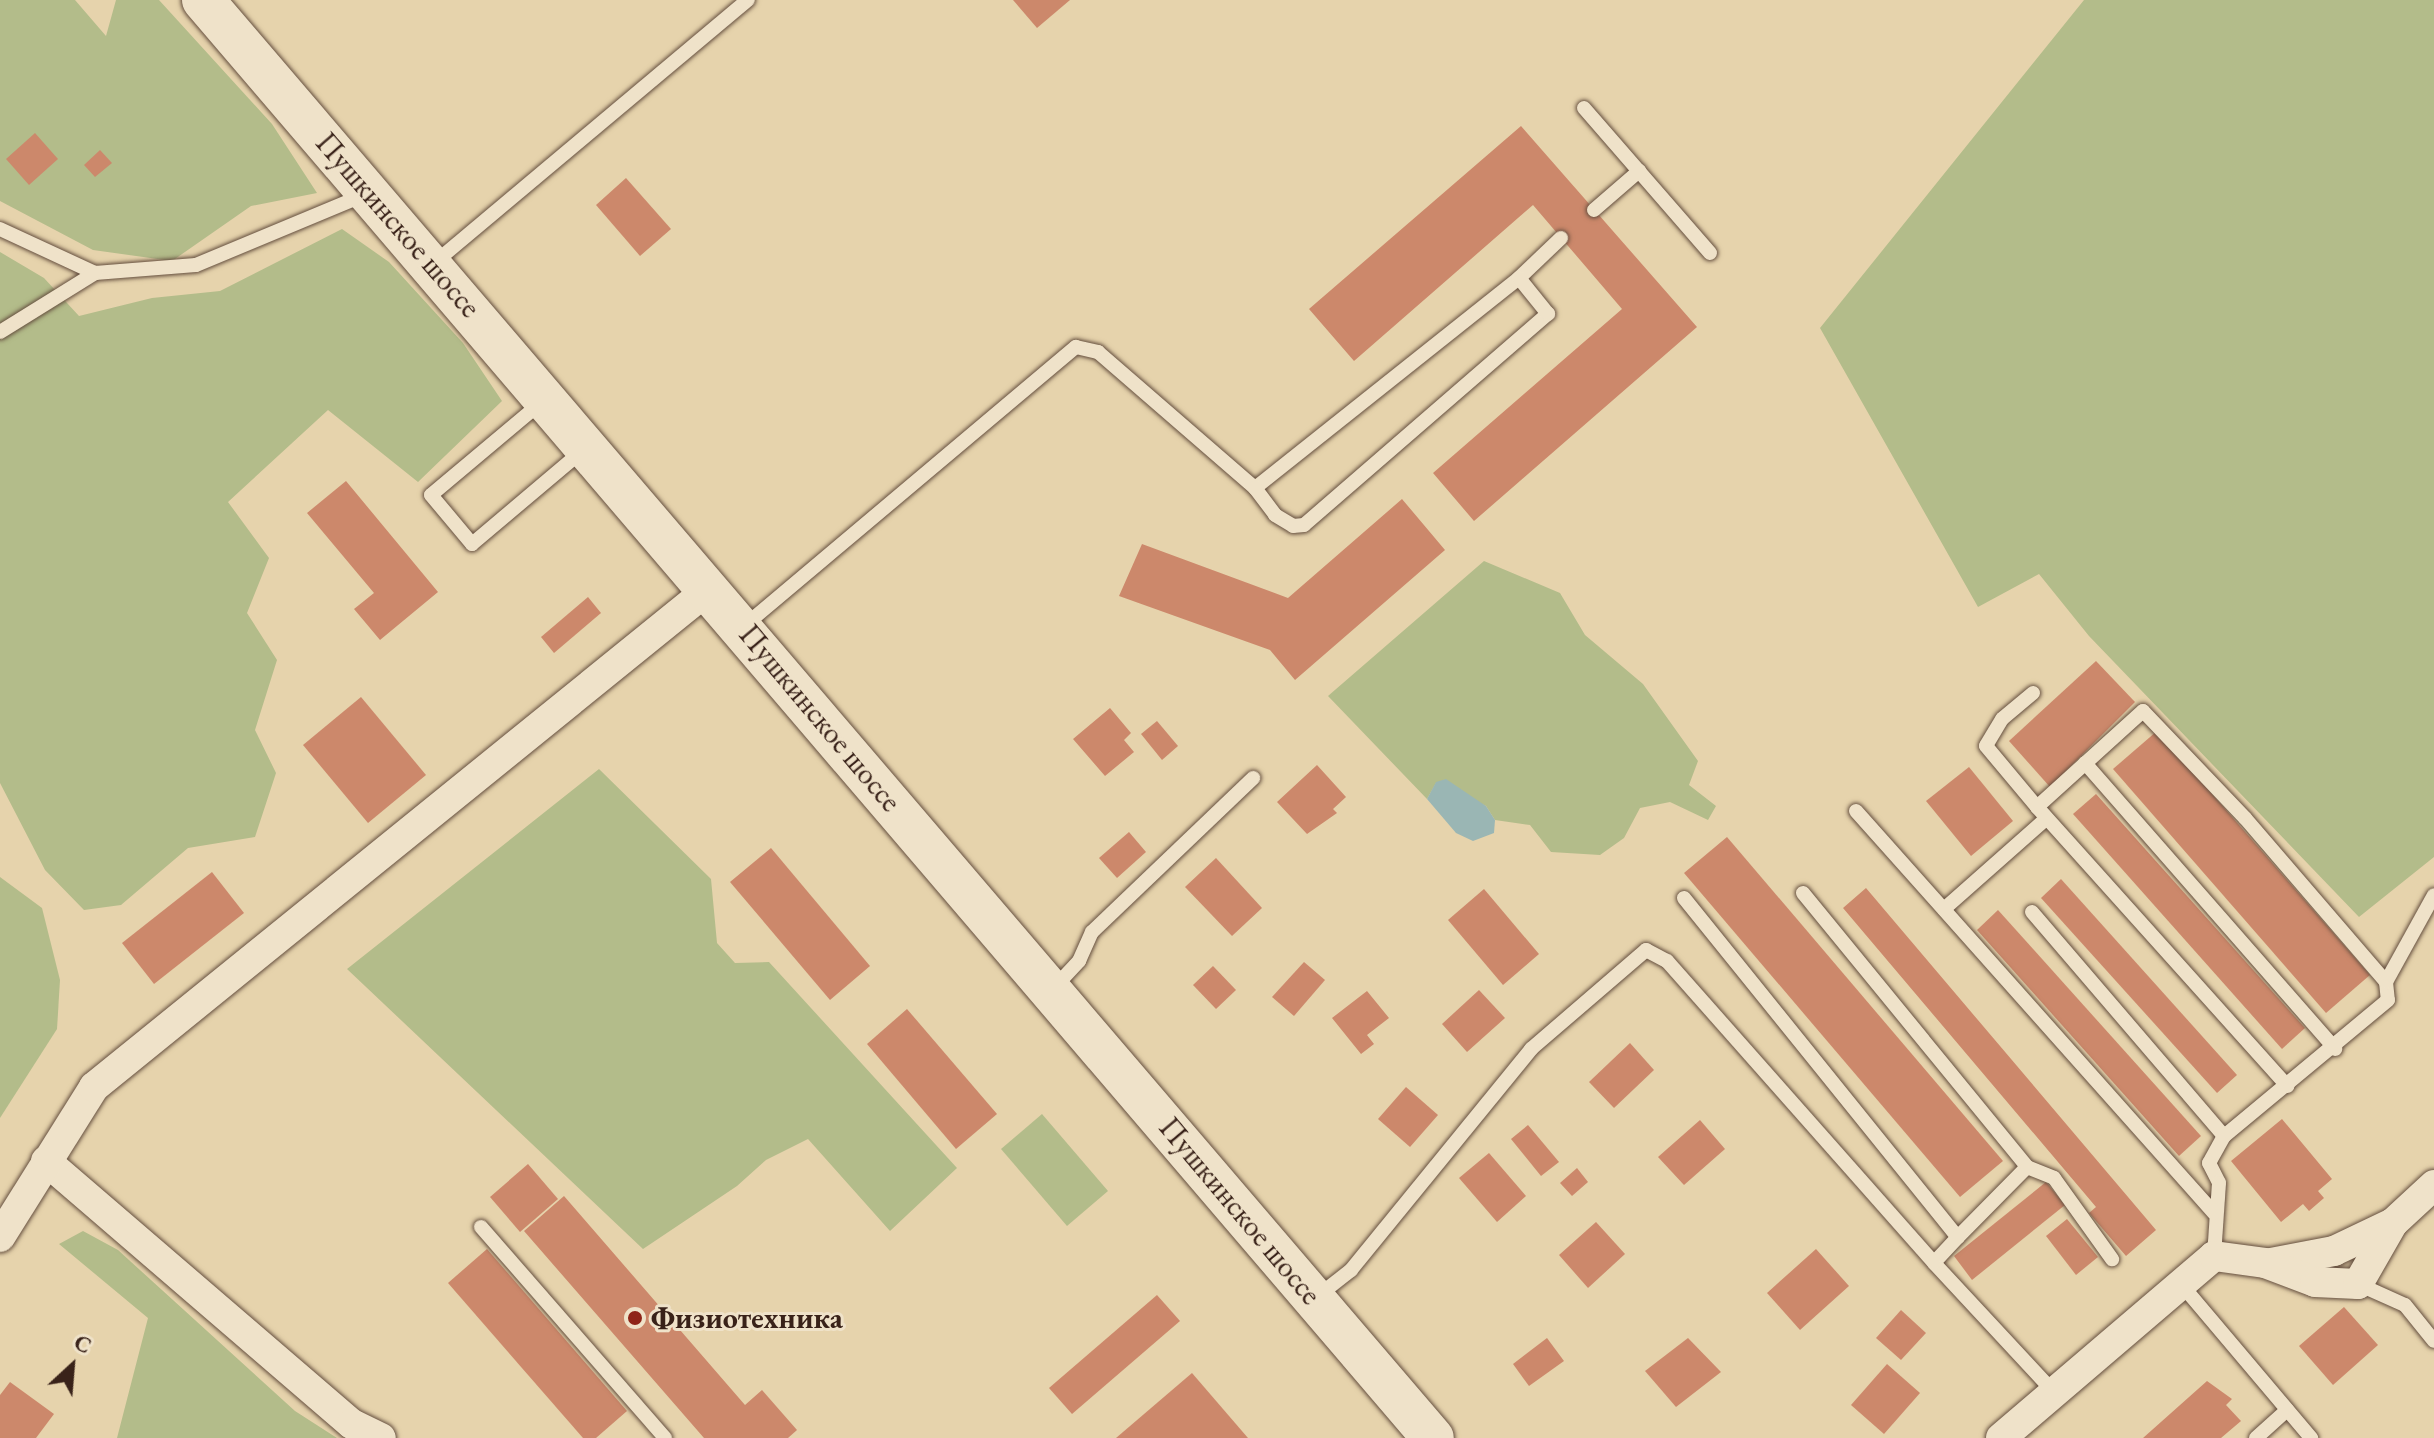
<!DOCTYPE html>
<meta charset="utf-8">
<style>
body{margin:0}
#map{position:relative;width:2434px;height:1438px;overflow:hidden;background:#e6d3ac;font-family:"EB Garamond",serif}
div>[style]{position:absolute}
.green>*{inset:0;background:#b3bc8a}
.water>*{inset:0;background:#9ab6b4}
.building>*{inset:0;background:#cc886b}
.roads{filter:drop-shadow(0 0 2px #644e3e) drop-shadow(0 0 2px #644e3e)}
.lane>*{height:14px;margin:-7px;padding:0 7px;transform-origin:7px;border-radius:7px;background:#efe2c9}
.street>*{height:30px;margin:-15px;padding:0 15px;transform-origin:15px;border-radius:15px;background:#efe2c9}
.secondary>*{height:42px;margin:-21px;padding:0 21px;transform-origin:21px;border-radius:21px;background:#efe2c9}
.dots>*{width:22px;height:22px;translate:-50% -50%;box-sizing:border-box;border:4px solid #efe2c9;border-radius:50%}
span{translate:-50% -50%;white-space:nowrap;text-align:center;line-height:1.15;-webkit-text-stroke:6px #efe2c9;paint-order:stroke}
.street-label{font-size:30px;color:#392219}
.poi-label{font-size:30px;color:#392219;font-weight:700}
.left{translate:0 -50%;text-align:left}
.north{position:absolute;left:32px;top:1326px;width:80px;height:80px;-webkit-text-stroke:6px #efe2c9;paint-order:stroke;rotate:26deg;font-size:22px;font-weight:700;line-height:32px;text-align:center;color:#392219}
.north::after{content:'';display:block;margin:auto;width:28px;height:36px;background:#392219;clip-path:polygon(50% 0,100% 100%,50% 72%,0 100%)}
</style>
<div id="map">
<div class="green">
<div style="clip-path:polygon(0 0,75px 0,106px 36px,116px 0,159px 0,272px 124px,317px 193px,251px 206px,172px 261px,93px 250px,0 201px)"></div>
<div style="clip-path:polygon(2084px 0,2434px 0,2434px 857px,2359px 917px,2089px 636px,2039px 574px,1978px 607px,1820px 328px)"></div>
<div style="clip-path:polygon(342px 229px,389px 262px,463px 343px,502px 401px,418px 482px,328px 410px,228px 502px,269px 558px,247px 613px,277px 660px,255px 730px,276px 773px,255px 837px,188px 848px,121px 905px,84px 910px,45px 870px,0 783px,0 252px,44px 278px,79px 316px,152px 298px,220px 291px)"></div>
<div style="clip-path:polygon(1484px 561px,1560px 593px,1585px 635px,1643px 684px,1698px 761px,1689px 785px,1716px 806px,1708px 820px,1670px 802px,1640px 808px,1624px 838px,1600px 855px,1551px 852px,1530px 825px,1495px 820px,1486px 806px,1436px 783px,1427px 799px,1328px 696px)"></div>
<div style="clip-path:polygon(599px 769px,711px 879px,717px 943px,735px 963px,769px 962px,957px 1168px,890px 1231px,808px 1139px,766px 1160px,737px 1186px,643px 1249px,347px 969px)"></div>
<div style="clip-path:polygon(0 877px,42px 908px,60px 980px,57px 1029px,0 1118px)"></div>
<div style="clip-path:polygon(1042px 1114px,1108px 1191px,1067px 1226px,1001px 1149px)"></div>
<div style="clip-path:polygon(83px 1231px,118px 1250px,295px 1411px,337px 1438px,117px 1438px,148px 1318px,59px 1244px)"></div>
</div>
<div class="water">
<div style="clip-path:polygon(1446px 779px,1486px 806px,1495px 820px,1494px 833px,1473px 841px,1456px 833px,1427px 799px,1436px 782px)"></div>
</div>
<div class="building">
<div style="clip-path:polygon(1013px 0,1070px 0,1037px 28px)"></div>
<div style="clip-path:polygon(1521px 126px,1697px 327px,1474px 521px,1433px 473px,1622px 309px,1533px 205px,1354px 361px,1309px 309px)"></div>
<div style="clip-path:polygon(35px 133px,58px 159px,29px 185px,6px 159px)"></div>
<div style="clip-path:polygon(100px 150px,112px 163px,95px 177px,84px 165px)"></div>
<div style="clip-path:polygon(626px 178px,671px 229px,640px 256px,596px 205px)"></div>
<div style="clip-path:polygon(346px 481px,438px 592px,380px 640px,354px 609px,374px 593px,307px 513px)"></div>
<div style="clip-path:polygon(1402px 499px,1445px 550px,1295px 680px,1270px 650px,1119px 596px,1142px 544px,1288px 598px)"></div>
<div style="clip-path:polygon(588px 597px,601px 613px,554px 653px,541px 637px)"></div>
<div style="clip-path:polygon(2096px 661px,2135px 702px,2050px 787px,2009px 741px)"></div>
<div style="clip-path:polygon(361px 697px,426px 775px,368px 823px,303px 745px)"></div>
<div style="clip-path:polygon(1110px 708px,1131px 733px,1124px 740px,1134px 752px,1105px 776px,1073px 739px)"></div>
<div style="clip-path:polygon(1157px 721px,1178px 746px,1162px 760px,1141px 734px)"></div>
<div style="clip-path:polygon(2157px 731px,2370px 975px,2326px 1013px,2113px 769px)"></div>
<div style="clip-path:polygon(1317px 765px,1346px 797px,1333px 809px,1337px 813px,1307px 834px,1277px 802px)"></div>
<div style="clip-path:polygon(1969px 767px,2013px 821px,1971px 856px,1926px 801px)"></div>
<div style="clip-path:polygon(2096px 794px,2305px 1028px,2282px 1049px,2073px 814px)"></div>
<div style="clip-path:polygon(1129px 832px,1146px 852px,1117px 878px,1099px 858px)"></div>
<div style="clip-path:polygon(1727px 837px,2003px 1161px,1960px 1197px,1684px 873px)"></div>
<div style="clip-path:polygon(771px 848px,870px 966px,830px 1000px,730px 882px)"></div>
<div style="clip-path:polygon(1216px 858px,1262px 908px,1232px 936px,1185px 887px)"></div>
<div style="clip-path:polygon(212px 872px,244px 913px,154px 984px,122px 943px)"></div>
<div style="clip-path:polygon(2061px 879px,2237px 1075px,2217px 1093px,2041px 898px)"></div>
<div style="clip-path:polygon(1866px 888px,2156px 1230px,2126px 1256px,2089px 1213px,2096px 1207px,1843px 908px)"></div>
<div style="clip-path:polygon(1484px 889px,1539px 954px,1503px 985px,1448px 920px)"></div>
<div style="clip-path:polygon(1998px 910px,2201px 1136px,2179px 1156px,1977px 930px)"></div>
<div style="clip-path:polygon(1304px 962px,1325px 980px,1294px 1016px,1272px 997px)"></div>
<div style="clip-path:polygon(1213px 966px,1236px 990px,1216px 1009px,1193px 985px)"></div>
<div style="clip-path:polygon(1479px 990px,1505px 1018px,1467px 1052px,1442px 1024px)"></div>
<div style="clip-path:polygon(1367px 991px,1389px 1018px,1367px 1035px,1374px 1044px,1361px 1054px,1332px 1018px)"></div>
<div style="clip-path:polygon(907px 1009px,997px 1114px,956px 1149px,867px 1044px)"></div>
<div style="clip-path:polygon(1630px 1043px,1654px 1070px,1614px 1108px,1589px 1082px)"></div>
<div style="clip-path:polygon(1406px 1087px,1438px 1115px,1410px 1147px,1378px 1119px)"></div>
<div style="clip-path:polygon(2282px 1119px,2332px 1179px,2318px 1191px,2324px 1198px,2309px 1211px,2303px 1204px,2281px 1222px,2231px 1161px)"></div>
<div style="clip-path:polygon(1700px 1120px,1725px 1149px,1684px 1185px,1658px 1157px)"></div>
<div style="clip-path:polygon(1528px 1125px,1559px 1162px,1541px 1176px,1511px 1139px)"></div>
<div style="clip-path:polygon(1489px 1153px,1526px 1196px,1497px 1222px,1459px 1178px)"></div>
<div style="clip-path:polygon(528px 1164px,558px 1199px,520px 1232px,490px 1197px)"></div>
<div style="clip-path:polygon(1577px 1168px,1588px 1182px,1572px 1196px,1560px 1183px)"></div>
<div style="clip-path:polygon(2046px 1182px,2065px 1205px,1972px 1280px,1954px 1256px)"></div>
<div style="clip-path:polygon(564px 1196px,745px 1405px,762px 1390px,797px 1430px,788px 1438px,704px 1438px,524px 1231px)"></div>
<div style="clip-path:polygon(2067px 1219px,2098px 1257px,2076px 1275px,2046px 1236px)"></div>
<div style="clip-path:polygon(1596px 1222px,1625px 1254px,1588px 1288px,1559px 1255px)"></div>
<div style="clip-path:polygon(487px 1249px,627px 1411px,596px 1438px,583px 1438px,448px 1283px)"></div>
<div style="clip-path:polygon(1816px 1249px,1849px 1286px,1800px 1330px,1767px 1293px)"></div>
<div style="clip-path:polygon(1157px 1295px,1180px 1321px,1072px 1414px,1049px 1388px)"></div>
<div style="clip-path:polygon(2344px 1307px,2378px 1345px,2333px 1385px,2299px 1346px)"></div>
<div style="clip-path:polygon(1901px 1310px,1926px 1333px,1901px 1360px,1876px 1338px)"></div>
<div style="clip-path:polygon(1547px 1338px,1564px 1361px,1529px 1386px,1513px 1364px)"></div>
<div style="clip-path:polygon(1688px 1338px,1721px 1372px,1676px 1407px,1645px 1371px)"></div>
<div style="clip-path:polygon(1887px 1364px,1920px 1393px,1884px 1434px,1851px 1405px)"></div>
<div style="clip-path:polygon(1192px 1373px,1248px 1438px,1116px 1438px)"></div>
<div style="clip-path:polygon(2207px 1381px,2232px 1399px,2226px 1405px,2241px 1421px,2221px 1438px,2143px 1438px)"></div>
<div style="clip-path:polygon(10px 1382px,54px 1414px,36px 1438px,0 1438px,0 1395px)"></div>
</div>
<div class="roads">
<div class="lane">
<div style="left:1584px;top:108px;width:192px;rotate:49deg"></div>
<div style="left:1594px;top:210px;width:60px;rotate:-40.9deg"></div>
<div style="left:0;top:229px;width:105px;rotate:24.9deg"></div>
<div style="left:95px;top:273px;width:101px;rotate:-4.5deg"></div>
<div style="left:196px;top:265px;width:182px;rotate:-22.6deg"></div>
<div style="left:433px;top:264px;width:411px;rotate:-40deg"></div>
<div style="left:0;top:332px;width:112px;rotate:-31.8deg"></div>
<div style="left:543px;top:401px;width:146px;rotate:140deg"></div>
<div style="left:431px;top:495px;width:64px;rotate:50.1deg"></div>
<div style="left:472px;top:544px;width:144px;rotate:-40.2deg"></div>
<div style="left:1255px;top:488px;width:337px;rotate:-38.5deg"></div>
<div style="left:1519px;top:278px;width:58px;rotate:-43.6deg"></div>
<div style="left:743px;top:627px;width:435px;rotate:-40.1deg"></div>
<div style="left:1076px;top:347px;width:23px;rotate:13deg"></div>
<div style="left:1098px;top:352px;width:208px;rotate:40.9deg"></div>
<div style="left:1255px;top:488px;width:34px;rotate:53deg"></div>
<div style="left:1275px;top:515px;width:21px;rotate:31deg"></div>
<div style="left:1293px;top:526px;width:11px;rotate:-5deg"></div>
<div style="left:1304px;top:525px;width:323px;rotate:-40.9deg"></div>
<div style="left:1548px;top:314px;width:46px;rotate:-128.9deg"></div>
<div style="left:2033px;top:693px;width:40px;rotate:140deg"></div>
<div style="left:2002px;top:719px;width:31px;rotate:121deg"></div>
<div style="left:1986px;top:746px;width:80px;rotate:50.1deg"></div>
<div style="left:2037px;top:807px;width:143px;rotate:-42.2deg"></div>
<div style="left:2143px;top:711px;width:148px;rotate:46.4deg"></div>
<div style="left:2245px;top:818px;width:216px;rotate:49.3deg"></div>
<div style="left:2386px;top:982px;width:18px;rotate:84deg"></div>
<div style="left:2388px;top:1000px;width:213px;rotate:140.3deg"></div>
<div style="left:2224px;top:1136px;width:31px;rotate:119deg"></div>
<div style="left:2209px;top:1163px;width:22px;rotate:63deg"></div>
<div style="left:2219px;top:1183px;width:73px;rotate:93.9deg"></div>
<div style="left:2085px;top:763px;width:380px;rotate:48.8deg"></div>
<div style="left:2037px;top:807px;width:375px;rotate:48.1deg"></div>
<div style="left:1856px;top:811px;width:538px;rotate:48.31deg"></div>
<div style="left:1803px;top:893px;width:354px;rotate:50.7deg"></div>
<div style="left:2027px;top:1167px;width:98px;rotate:134.6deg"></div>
<div style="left:1684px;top:898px;width:436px;rotate:51.1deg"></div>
<div style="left:1958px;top:1237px;width:35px;rotate:133deg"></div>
<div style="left:1934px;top:1263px;width:176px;rotate:47.1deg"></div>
<div style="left:1944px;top:909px;width:137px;rotate:-41.5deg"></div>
<div style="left:2032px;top:912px;width:295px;rotate:49.4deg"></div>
<div style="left:2386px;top:982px;width:99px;rotate:-61.1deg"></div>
<div style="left:1052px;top:990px;width:40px;rotate:-47deg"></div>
<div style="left:1079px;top:961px;width:32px;rotate:-66deg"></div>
<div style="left:1092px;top:932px;width:223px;rotate:-43.7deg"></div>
<div style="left:2027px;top:1167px;width:29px;rotate:22deg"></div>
<div style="left:2054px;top:1178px;width:100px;rotate:54.4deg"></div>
<div style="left:481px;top:1227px;width:280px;rotate:48.9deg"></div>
<div style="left:2181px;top:1284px;width:202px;rotate:49.8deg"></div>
<div style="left:2358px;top:1284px;width:51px;rotate:24.1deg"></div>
<div style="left:2405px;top:1305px;width:46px;rotate:51.1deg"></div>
<div style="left:1318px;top:1296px;width:42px;rotate:-38.2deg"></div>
<div style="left:1351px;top:1270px;width:285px;rotate:-50.8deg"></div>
<div style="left:1531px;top:1049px;width:152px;rotate:-40.7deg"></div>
<div style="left:1646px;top:950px;width:24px;rotate:28deg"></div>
<div style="left:1667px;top:961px;width:403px;rotate:48.5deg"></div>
<div style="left:2256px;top:1438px;width:42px;rotate:-42.1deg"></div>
</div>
<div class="street">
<div style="left:46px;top:1161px;width:403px;rotate:40.7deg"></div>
<div style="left:352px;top:1424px;width:32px;rotate:26deg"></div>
<div style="left:0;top:1237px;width:177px;rotate:-57.9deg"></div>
<div style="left:94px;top:1087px;width:793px;rotate:-39.01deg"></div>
<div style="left:2271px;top:1263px;width:64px;rotate:-10.8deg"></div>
<div style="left:2334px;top:1251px;width:65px;rotate:-25.4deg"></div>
<div style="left:2001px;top:1438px;width:280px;rotate:-40.5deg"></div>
<div style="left:2214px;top:1256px;width:51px;rotate:7.8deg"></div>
<div style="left:2265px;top:1263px;width:53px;rotate:20.8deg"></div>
<div style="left:2315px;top:1282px;width:43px;rotate:2.7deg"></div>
<div style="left:2358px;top:1284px;width:70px;rotate:-60.2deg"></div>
<div style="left:2393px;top:1223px;width:56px;rotate:-42.8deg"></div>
</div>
<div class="secondary">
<div style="left:203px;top:0;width:1892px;rotate:49.46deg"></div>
</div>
</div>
<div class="dots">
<div style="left:635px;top:1318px;background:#8f2418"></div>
</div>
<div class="street-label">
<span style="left:398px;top:225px;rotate:49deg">Пушкинское шоссе</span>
<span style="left:820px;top:718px;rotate:50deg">Пушкинское шоссе</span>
<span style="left:1240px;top:1211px;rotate:50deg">Пушкинское шоссе</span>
</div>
<div class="poi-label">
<span class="left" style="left:651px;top:1318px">Физиотехника</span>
</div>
<div class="north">С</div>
</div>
